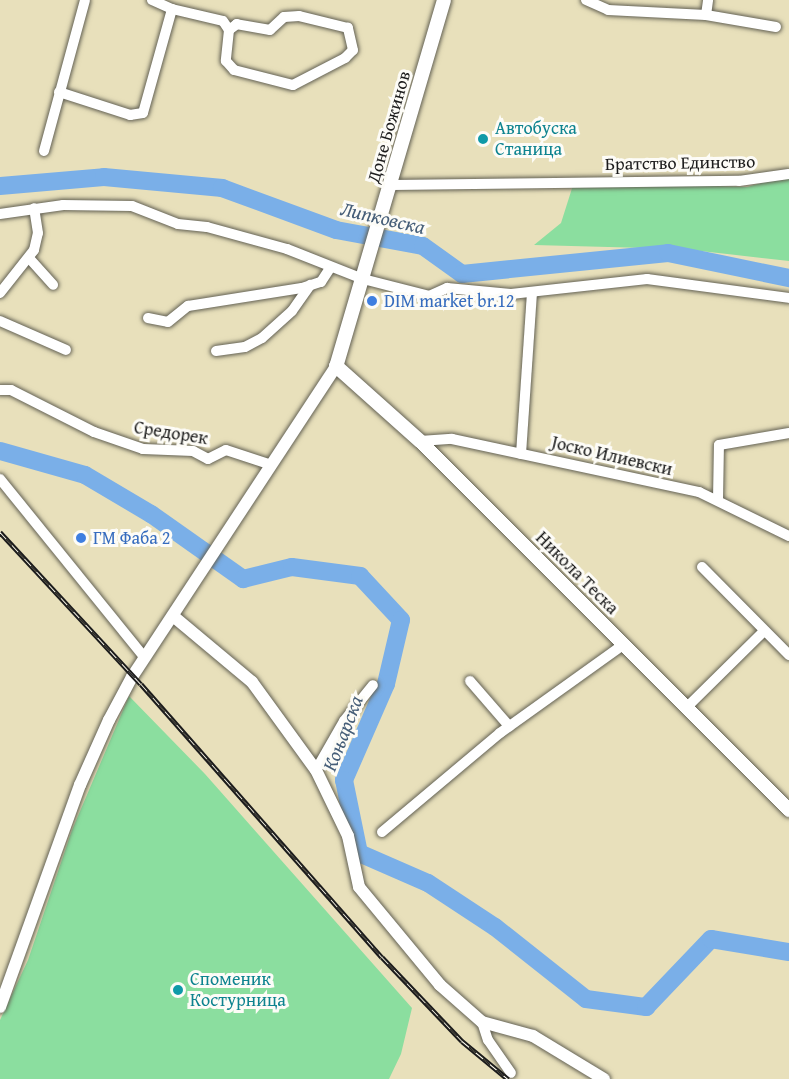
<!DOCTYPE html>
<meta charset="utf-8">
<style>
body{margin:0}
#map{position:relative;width:789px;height:1079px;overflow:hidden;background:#e8e0bb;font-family:"Gentium Book Plus",serif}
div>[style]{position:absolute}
.green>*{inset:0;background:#8bde9f}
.river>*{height:18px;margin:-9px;padding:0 9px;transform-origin:9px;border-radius:9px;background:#7aafe8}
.roads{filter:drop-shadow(0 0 2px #636154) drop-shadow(0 0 2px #636154)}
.minor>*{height:10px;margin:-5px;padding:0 5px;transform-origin:5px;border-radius:5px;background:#fff}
.tertiary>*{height:12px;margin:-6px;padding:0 6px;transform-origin:6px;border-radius:6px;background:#fff}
.secondary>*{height:14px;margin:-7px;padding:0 7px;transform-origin:7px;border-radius:7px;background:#fff}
.rail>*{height:5px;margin-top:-2.5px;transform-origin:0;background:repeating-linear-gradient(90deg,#fdfcf7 0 9px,#1c1c1c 0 18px);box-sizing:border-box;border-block:2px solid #1c1c1c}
.dots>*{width:16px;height:16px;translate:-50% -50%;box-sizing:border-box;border:3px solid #fdfcf7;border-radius:50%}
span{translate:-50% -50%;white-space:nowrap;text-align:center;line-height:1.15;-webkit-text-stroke:6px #fdfcf7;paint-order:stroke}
.street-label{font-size:18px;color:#1c1c1c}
.culture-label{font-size:18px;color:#0d838f}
.left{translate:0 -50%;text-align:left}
.shop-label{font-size:18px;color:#366cbe}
.water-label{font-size:20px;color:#465e78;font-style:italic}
</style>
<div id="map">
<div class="green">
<div style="clip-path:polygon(789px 175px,789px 261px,683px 249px,534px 245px,561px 223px,574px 182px,747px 187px)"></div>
<div style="clip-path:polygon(129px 696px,205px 774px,412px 1008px,401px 1054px,389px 1079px,0 1079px,0 1020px,28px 960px,72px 830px)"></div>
</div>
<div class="river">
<div style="left:0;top:186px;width:104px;rotate:-4.9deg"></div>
<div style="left:104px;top:177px;width:119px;rotate:5.3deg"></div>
<div style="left:222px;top:188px;width:121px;rotate:20.2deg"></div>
<div style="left:336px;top:230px;width:88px;rotate:10.4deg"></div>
<div style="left:423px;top:246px;width:48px;rotate:35.7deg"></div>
<div style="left:462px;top:274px;width:207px;rotate:-5.8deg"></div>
<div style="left:668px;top:253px;width:124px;rotate:11.7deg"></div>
<div style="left:0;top:451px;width:88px;rotate:15.8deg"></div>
<div style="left:85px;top:475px;width:77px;rotate:30.6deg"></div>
<div style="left:151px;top:514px;width:113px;rotate:35.2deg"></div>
<div style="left:243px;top:579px;width:50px;rotate:-13.8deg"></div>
<div style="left:292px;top:567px;width:69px;rotate:7.5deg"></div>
<div style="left:360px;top:576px;width:60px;rotate:47deg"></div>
<div style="left:401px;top:620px;width:66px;rotate:103.2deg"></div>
<div style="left:386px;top:684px;width:105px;rotate:113.6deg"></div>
<div style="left:344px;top:780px;width:75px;rotate:78.4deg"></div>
<div style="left:359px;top:853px;width:75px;rotate:23.5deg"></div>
<div style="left:428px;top:883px;width:80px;rotate:33.3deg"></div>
<div style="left:495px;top:927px;width:116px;rotate:38.4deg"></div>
<div style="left:586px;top:999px;width:61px;rotate:7.6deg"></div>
<div style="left:646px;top:1007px;width:94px;rotate:-46.3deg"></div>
<div style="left:711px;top:939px;width:79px;rotate:9.5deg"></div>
</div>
<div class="roads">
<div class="minor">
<div style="left:586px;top:0;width:24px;rotate:24deg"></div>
<div style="left:608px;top:10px;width:98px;rotate:2.9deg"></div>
<div style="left:706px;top:15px;width:71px;rotate:9.7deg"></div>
<div style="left:172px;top:9px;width:52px;rotate:13.2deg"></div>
<div style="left:223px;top:21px;width:11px;rotate:56deg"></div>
<div style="left:229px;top:30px;width:31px;rotate:96deg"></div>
<div style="left:226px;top:61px;width:12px;rotate:48deg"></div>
<div style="left:234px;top:70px;width:61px;rotate:14.3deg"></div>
<div style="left:293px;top:85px;width:59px;rotate:-27.4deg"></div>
<div style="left:345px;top:58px;width:11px;rotate:-45deg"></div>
<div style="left:353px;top:50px;width:23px;rotate:-103deg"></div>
<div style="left:348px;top:28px;width:50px;rotate:-166.2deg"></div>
<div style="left:299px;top:16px;width:15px;rotate:176deg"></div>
<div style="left:284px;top:17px;width:19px;rotate:137deg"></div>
<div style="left:270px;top:30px;width:34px;rotate:-170deg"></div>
<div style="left:237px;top:24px;width:10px;rotate:143deg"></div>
<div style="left:706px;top:15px;width:15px;rotate:-82deg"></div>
<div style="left:59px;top:92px;width:75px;rotate:17.9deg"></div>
<div style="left:130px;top:115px;width:13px;rotate:-9deg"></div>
<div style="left:143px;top:113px;width:108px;rotate:-74.4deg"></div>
<div style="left:172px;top:9px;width:22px;rotate:-156deg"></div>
<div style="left:44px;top:151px;width:156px;rotate:-74.8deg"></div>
<div style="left:392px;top:185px;width:347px;rotate:-0.7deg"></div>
<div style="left:739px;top:181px;width:50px;rotate:-8deg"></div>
<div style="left:0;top:214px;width:64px;rotate:-8.1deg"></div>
<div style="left:63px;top:205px;width:69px;rotate:0.8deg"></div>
<div style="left:132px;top:206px;width:49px;rotate:21.4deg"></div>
<div style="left:178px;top:224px;width:29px;rotate:6deg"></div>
<div style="left:207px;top:227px;width:83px;rotate:15.4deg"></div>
<div style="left:287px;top:249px;width:82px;rotate:21.5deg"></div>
<div style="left:363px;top:279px;width:68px;rotate:14.4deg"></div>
<div style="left:429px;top:296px;width:20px;rotate:-24deg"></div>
<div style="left:447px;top:288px;width:64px;rotate:5.4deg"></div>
<div style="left:511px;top:294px;width:137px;rotate:-6.3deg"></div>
<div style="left:647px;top:279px;width:143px;rotate:7.6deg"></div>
<div style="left:29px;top:258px;width:36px;rotate:48deg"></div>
<div style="left:0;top:293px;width:55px;rotate:-51.7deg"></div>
<div style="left:34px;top:250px;width:17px;rotate:-77deg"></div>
<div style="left:38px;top:233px;width:25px;rotate:-99deg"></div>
<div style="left:148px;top:318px;width:20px;rotate:11deg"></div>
<div style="left:168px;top:322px;width:26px;rotate:-39deg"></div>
<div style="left:188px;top:306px;width:115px;rotate:-9deg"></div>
<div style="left:302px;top:288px;width:20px;rotate:-18deg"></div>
<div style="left:321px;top:282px;width:17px;rotate:-57deg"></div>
<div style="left:0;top:321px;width:72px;rotate:23.7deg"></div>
<div style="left:216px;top:351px;width:29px;rotate:-8deg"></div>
<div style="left:245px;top:347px;width:19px;rotate:-28deg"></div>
<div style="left:262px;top:338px;width:40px;rotate:-42deg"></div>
<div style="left:292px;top:311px;width:32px;rotate:-55deg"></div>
<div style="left:0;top:390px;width:11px"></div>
<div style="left:11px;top:390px;width:93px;rotate:26.8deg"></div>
<div style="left:94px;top:432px;width:52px;rotate:19.1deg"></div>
<div style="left:143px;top:449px;width:50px;rotate:2.3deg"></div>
<div style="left:193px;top:451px;width:17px;rotate:28deg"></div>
<div style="left:208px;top:459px;width:20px;rotate:-27deg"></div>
<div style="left:226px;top:450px;width:48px;rotate:18.1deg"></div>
<div style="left:420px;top:441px;width:32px;rotate:-4deg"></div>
<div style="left:452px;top:439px;width:253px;rotate:12.1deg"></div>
<div style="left:699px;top:492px;width:100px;rotate:26.1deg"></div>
<div style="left:521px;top:454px;width:161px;rotate:-86.1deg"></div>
<div style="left:0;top:479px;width:230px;rotate:51deg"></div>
<div style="left:718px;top:500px;width:55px;rotate:-89deg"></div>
<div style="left:719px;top:445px;width:71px;rotate:-9.7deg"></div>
<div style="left:702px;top:567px;width:124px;rotate:45.3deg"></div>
<div style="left:470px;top:681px;width:60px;rotate:49.1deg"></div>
<div style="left:686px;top:708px;width:110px;rotate:-44.6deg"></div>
<div style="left:316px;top:770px;width:56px;rotate:-60.3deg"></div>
<div style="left:344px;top:721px;width:46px;rotate:-51.1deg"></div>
<div style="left:382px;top:832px;width:154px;rotate:-40deg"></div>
<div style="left:500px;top:733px;width:151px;rotate:-35.6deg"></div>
<div style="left:482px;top:1022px;width:19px;rotate:72deg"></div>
<div style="left:488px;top:1040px;width:40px;rotate:55.1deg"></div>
</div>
<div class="tertiary">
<div style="left:173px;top:616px;width:103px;rotate:39.9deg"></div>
<div style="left:252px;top:682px;width:109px;rotate:54deg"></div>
<div style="left:316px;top:770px;width:73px;rotate:64.1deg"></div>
<div style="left:348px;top:836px;width:52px;rotate:77.8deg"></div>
<div style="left:359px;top:887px;width:127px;rotate:50.4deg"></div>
<div style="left:440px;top:985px;width:56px;rotate:41.4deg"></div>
<div style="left:482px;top:1022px;width:53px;rotate:15.4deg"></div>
<div style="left:533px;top:1036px;width:83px;rotate:31.2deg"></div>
<div style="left:0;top:1007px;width:236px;rotate:-70.2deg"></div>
<div style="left:80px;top:785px;width:71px;rotate:-66deg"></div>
<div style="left:109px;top:720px;width:49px;rotate:-61.9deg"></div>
<div style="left:132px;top:677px;width:372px;rotate:-56.7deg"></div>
</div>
<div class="secondary">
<div style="left:444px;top:0;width:382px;rotate:106.4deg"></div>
<div style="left:336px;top:366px;width:113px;rotate:41.8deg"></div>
<div style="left:420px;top:441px;width:522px;rotate:45deg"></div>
</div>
</div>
<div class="rail">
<div style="left:0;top:532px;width:207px;rotate:47.2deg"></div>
<div style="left:141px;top:684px;width:364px;rotate:48.6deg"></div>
<div style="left:382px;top:957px;width:116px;rotate:46.4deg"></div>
<div style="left:462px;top:1041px;width:60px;rotate:39.6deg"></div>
</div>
<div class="dots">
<div style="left:483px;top:139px;background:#0f9aa8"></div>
<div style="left:372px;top:301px;background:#3f7fe0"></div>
<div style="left:81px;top:538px;background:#3f7fe0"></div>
<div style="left:178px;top:990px;background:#0f9aa8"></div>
</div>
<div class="street-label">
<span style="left:389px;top:127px;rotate:-74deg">Доне Божинов</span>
<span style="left:680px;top:163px;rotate:-1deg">Братство Единство</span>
<span style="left:171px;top:433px;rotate:9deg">Средорек</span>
<span style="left:612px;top:456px;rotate:13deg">Јоско Илиевски</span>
<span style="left:577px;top:573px;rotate:45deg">Никола Теска</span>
</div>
<div class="culture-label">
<span class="left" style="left:495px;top:139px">Автобуска<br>Станица</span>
<span class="left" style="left:190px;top:990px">Споменик<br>Костурница</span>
</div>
<div class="shop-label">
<span class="left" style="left:384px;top:301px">DIM market br.12</span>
<span class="left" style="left:93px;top:538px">ГМ Фаба 2</span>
</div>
<div class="water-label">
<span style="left:383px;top:217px;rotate:13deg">Липковска</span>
<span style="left:342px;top:733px;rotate:-69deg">Коњарска</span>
</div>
</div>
